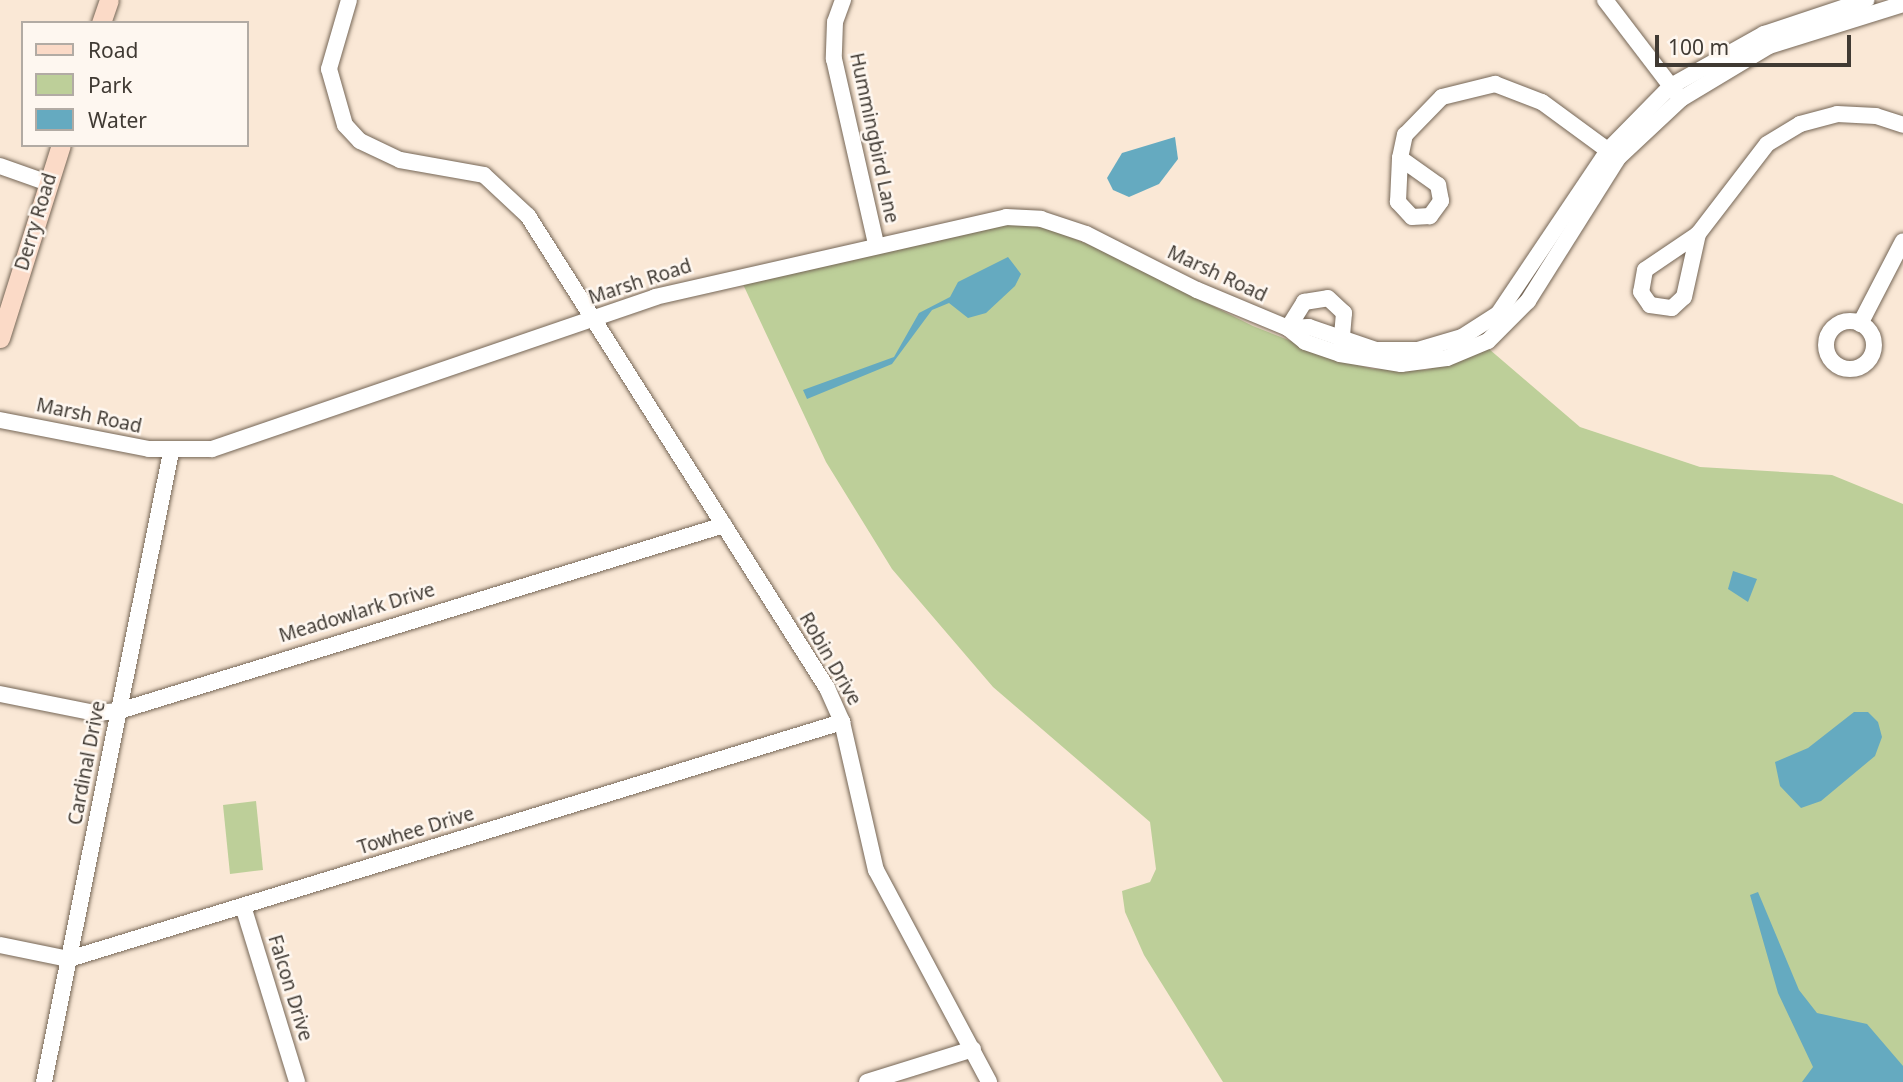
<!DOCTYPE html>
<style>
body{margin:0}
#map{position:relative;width:1903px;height:1082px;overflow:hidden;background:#fae8d6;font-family:"Noto Sans",sans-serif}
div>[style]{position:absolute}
.green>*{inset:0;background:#bdcf99}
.water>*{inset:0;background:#65aac0}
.roads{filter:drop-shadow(0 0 2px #756656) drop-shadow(0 0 2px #756656)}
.minor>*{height:16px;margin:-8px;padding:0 8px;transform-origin:8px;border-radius:8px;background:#fff}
.minor>.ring{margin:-8px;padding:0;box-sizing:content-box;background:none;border:16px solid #fff;border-radius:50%}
.major>*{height:19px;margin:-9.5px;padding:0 9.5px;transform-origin:9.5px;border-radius:9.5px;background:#fbdac7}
span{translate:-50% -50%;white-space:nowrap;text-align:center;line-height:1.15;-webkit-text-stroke:5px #fef7f0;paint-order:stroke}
.street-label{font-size:19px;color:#403a33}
.legend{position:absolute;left:21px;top:21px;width:228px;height:126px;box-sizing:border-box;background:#fef7f0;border:2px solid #b2aba4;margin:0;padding:9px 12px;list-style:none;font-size:21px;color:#403a33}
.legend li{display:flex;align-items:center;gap:14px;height:35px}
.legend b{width:35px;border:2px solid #b2aba4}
.scale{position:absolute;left:1655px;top:35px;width:196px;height:32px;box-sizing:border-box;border:4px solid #403a33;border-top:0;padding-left:9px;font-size:21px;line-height:24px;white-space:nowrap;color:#403a33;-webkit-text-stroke:5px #fef7f0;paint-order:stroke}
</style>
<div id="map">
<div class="green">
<div style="clip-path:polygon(1016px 222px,1039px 225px,1090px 245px,1253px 326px,1342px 361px,1373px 369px,1426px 370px,1489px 349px,1580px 427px,1700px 467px,1832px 475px,1903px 504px,1903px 1082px,1223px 1082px,1144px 955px,1125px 912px,1122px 891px,1150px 882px,1156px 869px,1150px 822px,993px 687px,892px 569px,826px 462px,741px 280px)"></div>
<div style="clip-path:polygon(256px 801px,263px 870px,230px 874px,223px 805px)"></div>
</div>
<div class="water">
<div style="clip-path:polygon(1175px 137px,1178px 159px,1159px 184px,1129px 197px,1113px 190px,1107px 178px,1122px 153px)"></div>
<div style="clip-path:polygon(1008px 257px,1021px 274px,1015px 286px,986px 313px,968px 318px,949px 303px,932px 310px,892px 364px,807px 399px,803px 390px,894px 357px,919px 313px,950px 297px,958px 282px)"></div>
<div style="clip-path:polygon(1733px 571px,1757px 579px,1748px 602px,1728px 589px)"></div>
<div style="clip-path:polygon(1854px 712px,1868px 712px,1878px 722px,1882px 737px,1875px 756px,1821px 801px,1801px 808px,1780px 786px,1775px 762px,1808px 748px)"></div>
<div style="clip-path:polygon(1758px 892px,1799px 990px,1817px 1013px,1867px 1024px,1903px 1066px,1903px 1082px,1802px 1082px,1813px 1067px,1778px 993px,1750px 895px)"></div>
</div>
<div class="roads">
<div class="minor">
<div style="left:349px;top:0;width:72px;rotate:106.2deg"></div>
<div style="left:329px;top:69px;width:58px;rotate:74.1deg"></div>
<div style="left:345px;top:125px;width:22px;rotate:47deg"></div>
<div style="left:360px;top:141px;width:44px;rotate:25.4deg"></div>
<div style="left:400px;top:160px;width:85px;rotate:10.1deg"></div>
<div style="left:484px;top:175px;width:60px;rotate:43deg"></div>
<div style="left:528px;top:216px;width:559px;rotate:57.65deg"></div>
<div style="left:827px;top:688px;width:37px;rotate:66deg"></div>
<div style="left:842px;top:722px;width:152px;rotate:77.1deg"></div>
<div style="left:876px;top:870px;width:240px;rotate:61.9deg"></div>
<div style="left:843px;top:0;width:23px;rotate:110deg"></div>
<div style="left:835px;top:22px;width:37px;rotate:92deg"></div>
<div style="left:834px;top:59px;width:190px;rotate:77.2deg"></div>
<div style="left:1605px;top:0;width:117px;rotate:52.6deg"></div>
<div style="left:1400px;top:158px;width:47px;rotate:35.4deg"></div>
<div style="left:1438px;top:185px;width:16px;rotate:79deg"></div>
<div style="left:1441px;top:201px;width:19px;rotate:126deg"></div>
<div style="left:1430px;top:216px;width:18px;rotate:177deg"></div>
<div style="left:1412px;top:217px;width:21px;rotate:-133deg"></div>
<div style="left:1398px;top:202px;width:44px;rotate:-87.4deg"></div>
<div style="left:1400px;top:158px;width:24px;rotate:-78deg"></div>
<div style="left:1405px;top:135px;width:53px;rotate:-45.8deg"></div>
<div style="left:1442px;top:97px;width:55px;rotate:-13.8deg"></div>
<div style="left:1495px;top:84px;width:50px;rotate:21deg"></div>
<div style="left:1542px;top:102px;width:93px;rotate:36.3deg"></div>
<div style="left:0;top:166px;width:51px;rotate:19.5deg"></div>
<div style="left:1698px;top:234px;width:64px;rotate:145.8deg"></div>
<div style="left:1645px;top:270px;width:22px;rotate:100deg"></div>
<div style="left:1641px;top:292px;width:16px;rotate:55deg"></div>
<div style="left:1650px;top:305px;width:22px;rotate:8deg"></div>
<div style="left:1672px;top:308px;width:16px;rotate:-43deg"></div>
<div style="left:1684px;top:297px;width:65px;rotate:-77.5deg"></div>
<div style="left:1698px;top:234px;width:113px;rotate:-52.5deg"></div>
<div style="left:1767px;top:144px;width:39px;rotate:-31deg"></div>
<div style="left:1800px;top:124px;width:38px;rotate:-15deg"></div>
<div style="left:1837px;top:114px;width:39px;rotate:3deg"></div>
<div style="left:1876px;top:116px;width:28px;rotate:18deg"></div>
<div class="ring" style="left:1826px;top:321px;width:32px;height:32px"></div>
<div style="left:1860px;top:324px;width:93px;rotate:-62.6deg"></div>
<div style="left:1288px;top:328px;width:22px;rotate:39deg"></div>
<div style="left:1305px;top:342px;width:37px;rotate:19deg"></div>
<div style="left:1340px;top:354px;width:62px;rotate:9.3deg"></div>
<div style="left:1401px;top:364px;width:46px;rotate:-7.4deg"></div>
<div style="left:1447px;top:358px;width:44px;rotate:-22.5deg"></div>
<div style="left:1488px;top:341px;width:57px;rotate:-45deg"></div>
<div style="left:1528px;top:301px;width:169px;rotate:-57.8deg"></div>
<div style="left:1618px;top:158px;width:86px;rotate:-43.1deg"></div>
<div style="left:1681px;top:99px;width:103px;rotate:-31.1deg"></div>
<div style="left:1769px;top:46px;width:140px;rotate:-17.4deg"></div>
<div style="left:1288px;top:328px;width:31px;rotate:-58deg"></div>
<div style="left:1304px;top:302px;width:24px;rotate:-9deg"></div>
<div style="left:1328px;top:298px;width:22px;rotate:43deg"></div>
<div style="left:1344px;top:313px;width:37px;rotate:95deg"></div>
<div style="left:0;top:420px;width:152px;rotate:11deg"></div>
<div style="left:149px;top:449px;width:63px"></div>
<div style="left:212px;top:449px;width:468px;rotate:-18.9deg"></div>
<div style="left:655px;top:297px;width:360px;rotate:-12.8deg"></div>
<div style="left:1006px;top:217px;width:35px;rotate:3deg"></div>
<div style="left:1041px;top:219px;width:47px;rotate:18.4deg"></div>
<div style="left:1086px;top:234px;width:124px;rotate:26.8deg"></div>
<div style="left:1197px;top:290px;width:99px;rotate:22.7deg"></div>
<div style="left:1288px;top:328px;width:21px;rotate:-3deg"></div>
<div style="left:1309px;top:327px;width:71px;rotate:18.9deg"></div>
<div style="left:1376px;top:350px;width:42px"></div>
<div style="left:1418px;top:350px;width:46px;rotate:-16.5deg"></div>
<div style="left:1462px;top:337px;width:43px;rotate:-32.6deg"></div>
<div style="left:1498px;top:314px;width:197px;rotate:-56.1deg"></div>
<div style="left:1608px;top:150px;width:90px;rotate:-45.5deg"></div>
<div style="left:1671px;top:86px;width:107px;rotate:-29.2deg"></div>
<div style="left:1764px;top:34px;width:108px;rotate:-18.4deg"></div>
<div style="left:0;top:694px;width:97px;rotate:11.3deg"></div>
<div style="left:95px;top:713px;width:24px;rotate:-5deg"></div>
<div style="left:119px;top:711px;width:633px;rotate:-17.09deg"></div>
<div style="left:243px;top:906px;width:184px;rotate:72.9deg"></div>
<div style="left:0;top:945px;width:70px;rotate:11.5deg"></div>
<div style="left:69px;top:959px;width:809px;rotate:-17.05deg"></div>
<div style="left:44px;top:1082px;width:643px;rotate:-78.6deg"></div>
<div style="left:867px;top:1082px;width:111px;rotate:-17.3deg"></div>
</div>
<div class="major">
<div style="left:101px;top:23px;width:24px;rotate:-71deg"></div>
<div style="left:0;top:338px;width:202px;rotate:-72.5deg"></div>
</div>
</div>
<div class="street-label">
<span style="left:874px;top:138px;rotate:78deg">Hummingbird Lane</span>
<span style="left:36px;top:222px;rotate:-73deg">Derry Road</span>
<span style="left:1217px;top:274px;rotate:25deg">Marsh Road</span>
<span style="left:640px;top:282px;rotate:-18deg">Marsh Road</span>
<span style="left:89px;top:416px;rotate:12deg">Marsh Road</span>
<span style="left:357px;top:613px;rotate:-17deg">Meadowlark Drive</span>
<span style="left:830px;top:659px;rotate:60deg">Robin Drive</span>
<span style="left:87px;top:763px;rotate:-79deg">Cardinal Drive</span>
<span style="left:416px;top:831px;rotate:-17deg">Towhee Drive</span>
<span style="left:290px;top:988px;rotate:73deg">Falcon Drive</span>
</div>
<ul class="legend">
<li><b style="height:9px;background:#fbdac7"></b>Road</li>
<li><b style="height:19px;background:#bdcf99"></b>Park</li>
<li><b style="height:19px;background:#65aac0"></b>Water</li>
</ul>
<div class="scale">100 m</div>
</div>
